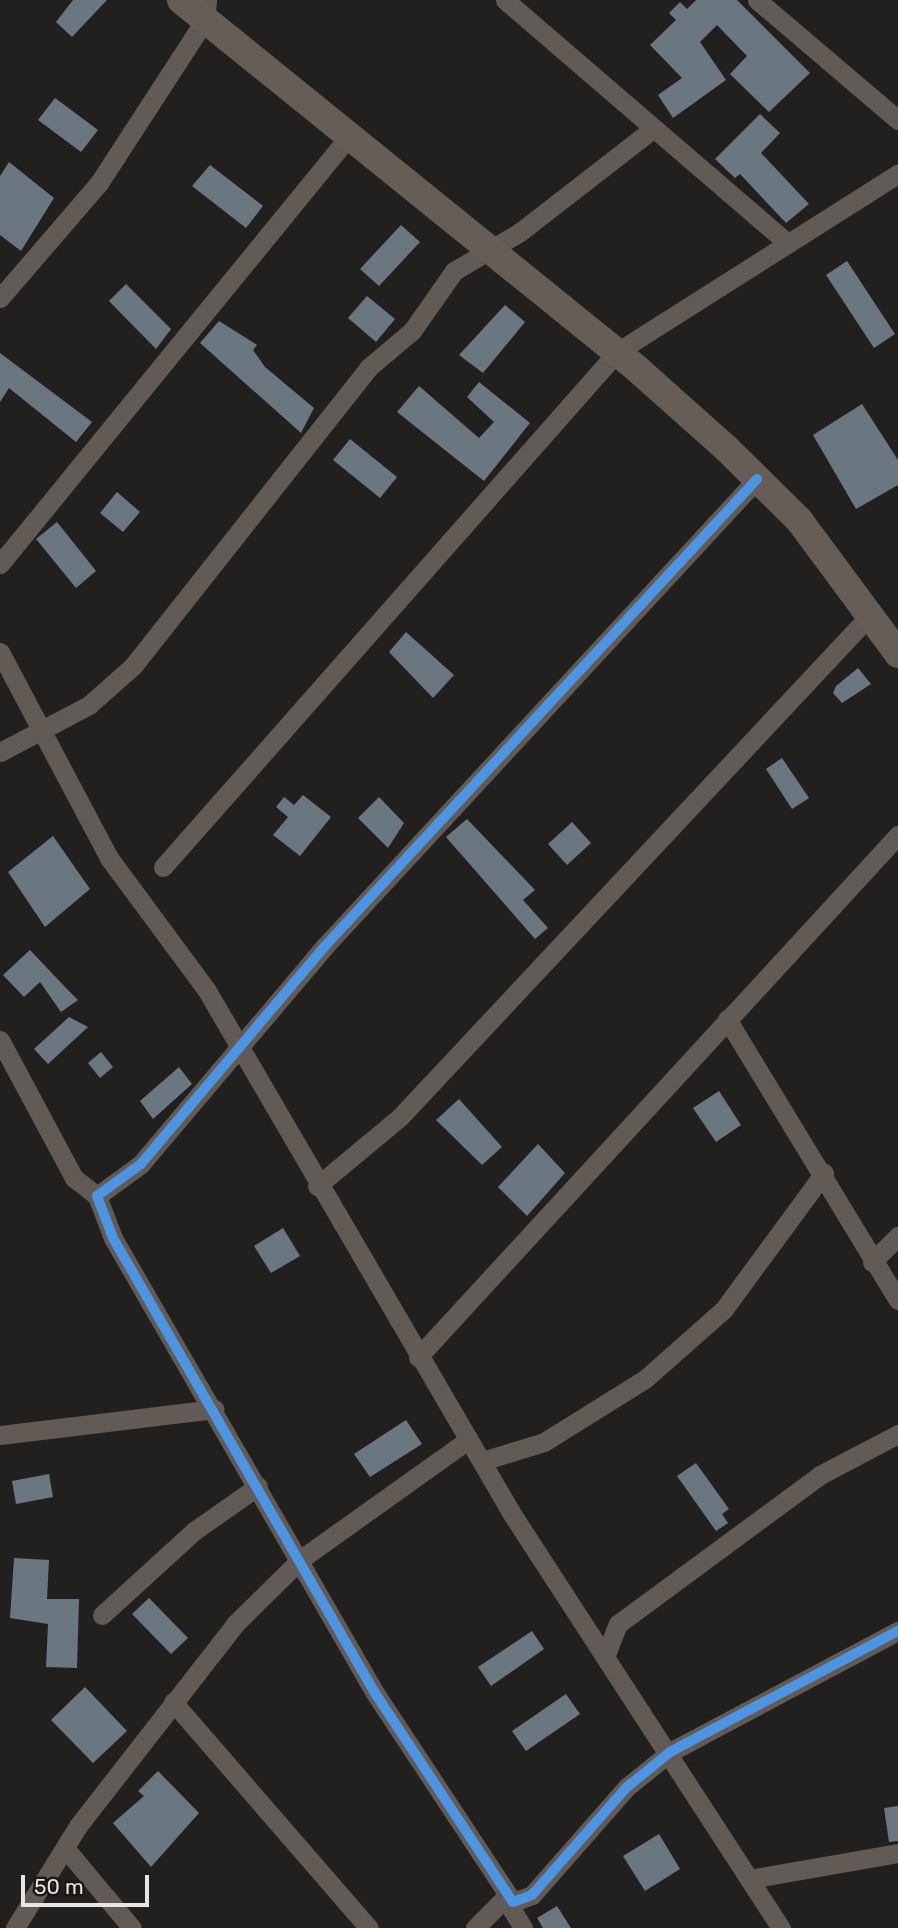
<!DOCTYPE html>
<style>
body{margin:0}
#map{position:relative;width:898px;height:1928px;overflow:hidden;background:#22201f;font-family:Rubik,sans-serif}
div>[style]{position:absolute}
.building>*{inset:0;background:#6b7780}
.street>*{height:19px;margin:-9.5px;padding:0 9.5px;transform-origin:9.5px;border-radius:9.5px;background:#625b55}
.secondary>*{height:28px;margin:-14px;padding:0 14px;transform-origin:14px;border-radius:14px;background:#655d56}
.cycleway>*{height:10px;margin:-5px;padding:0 5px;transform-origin:5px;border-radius:5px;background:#4d94e3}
span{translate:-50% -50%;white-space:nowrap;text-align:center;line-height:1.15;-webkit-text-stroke:7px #1a1715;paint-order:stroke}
.scale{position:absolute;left:21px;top:1875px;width:128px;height:32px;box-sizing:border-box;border:4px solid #e7e5e3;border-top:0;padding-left:9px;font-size:21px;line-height:24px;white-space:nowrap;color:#e7e5e3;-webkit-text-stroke:5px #1a1715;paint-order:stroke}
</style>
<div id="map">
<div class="building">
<div style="clip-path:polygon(73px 0,107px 0,72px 37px,56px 22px)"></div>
<div style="clip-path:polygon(696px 0,737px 0,810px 73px,769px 112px,730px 74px,747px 56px,717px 25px,700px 42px,726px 80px,673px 118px,658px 95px,682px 78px,650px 45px,676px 20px,669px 13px,680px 2px,687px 9px)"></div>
<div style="clip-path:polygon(55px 98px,98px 130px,81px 152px,38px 120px)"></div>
<div style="clip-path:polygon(760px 114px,780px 133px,761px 153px,809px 204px,786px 223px,740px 174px,735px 178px,715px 159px)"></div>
<div style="clip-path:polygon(9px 162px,54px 198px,21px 251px,0 235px,0 176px)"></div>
<div style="clip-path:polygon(210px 165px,263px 206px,246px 228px,192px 186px)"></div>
<div style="clip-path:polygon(401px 225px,420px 242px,379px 286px,360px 269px)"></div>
<div style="clip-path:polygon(847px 261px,895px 334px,874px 348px,826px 275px)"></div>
<div style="clip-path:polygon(126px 284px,171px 329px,156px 349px,109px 301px)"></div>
<div style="clip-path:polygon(367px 296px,395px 319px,376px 342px,348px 318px)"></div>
<div style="clip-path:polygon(505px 305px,525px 322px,483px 373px,459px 355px)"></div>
<div style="clip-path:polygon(219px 321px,257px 345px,253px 350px,265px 367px,314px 408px,301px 433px,200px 343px)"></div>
<div style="clip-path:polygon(0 353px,92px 422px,76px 442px,9px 388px,0 402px)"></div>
<div style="clip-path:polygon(479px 382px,530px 423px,484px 481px,397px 412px,419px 386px,479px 438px,494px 422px,467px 397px)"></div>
<div style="clip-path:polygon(862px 404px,898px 460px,898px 485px,856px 509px,813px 435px)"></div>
<div style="clip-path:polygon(350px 439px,397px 477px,380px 498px,333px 460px)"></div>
<div style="clip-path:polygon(117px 492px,140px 512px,123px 532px,100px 513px)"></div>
<div style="clip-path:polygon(57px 522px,96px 571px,76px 588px,36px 539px)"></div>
<div style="clip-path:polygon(406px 632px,454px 675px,433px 698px,389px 652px)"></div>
<div style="clip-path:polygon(858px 668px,871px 684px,842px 703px,833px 693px,836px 686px)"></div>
<div style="clip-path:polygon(782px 758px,809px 798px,792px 809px,766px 769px)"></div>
<div style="clip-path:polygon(303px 795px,331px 817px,300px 856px,273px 835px,288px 817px,276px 807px,284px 797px,294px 805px)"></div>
<div style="clip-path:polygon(379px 797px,404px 823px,388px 848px,358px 818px)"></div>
<div style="clip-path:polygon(467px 819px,535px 890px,523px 900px,548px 928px,535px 939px,446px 837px)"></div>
<div style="clip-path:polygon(572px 822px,591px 843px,567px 865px,548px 844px)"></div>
<div style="clip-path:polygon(53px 836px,90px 889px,45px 927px,8px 872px)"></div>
<div style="clip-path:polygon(30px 950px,66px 988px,78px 1000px,61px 1012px,40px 982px,24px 997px,3px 975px)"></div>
<div style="clip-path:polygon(69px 1017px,88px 1027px,48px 1064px,34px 1049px)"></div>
<div style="clip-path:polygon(101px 1052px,113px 1067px,100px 1078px,88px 1063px)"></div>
<div style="clip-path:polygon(179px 1067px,192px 1084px,153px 1119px,140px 1101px)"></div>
<div style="clip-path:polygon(719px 1091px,741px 1125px,716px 1142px,693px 1108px)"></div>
<div style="clip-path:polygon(459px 1099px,502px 1147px,482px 1165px,436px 1120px)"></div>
<div style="clip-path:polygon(538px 1144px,565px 1173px,527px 1216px,498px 1187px)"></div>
<div style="clip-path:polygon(283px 1228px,300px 1256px,271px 1273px,254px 1246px)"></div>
<div style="clip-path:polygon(406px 1420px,422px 1444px,370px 1477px,354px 1454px)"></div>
<div style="clip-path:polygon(696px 1463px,729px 1509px,722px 1514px,728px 1523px,716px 1531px,677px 1476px)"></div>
<div style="clip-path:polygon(49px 1474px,53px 1497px,16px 1504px,12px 1481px)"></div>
<div style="clip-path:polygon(14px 1558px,49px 1560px,47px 1599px,79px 1599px,77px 1668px,46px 1667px,48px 1624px,10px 1618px)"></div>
<div style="clip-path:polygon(149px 1598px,188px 1638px,171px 1654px,132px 1614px)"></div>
<div style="clip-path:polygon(532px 1631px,544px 1649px,491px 1686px,478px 1667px)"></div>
<div style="clip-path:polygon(85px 1687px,127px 1731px,93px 1763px,51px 1720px)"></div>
<div style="clip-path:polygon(566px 1694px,580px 1714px,526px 1751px,512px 1731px)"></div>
<div style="clip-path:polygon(158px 1771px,199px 1813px,151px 1867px,113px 1823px,144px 1796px,138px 1791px)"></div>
<div style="clip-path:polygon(898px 1806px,898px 1841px,889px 1842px,884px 1808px)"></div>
<div style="clip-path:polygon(659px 1834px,680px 1869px,645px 1891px,623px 1856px)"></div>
<div style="clip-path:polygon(557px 1906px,571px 1928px,543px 1928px,537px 1918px)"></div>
</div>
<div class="street">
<div style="left:505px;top:0;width:373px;rotate:40.7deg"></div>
<div style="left:757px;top:0;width:185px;rotate:40.4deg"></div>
<div style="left:0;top:298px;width:152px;rotate:-49.3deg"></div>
<div style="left:99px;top:183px;width:194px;rotate:-57deg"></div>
<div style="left:205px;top:20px;width:20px;rotate:-84deg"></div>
<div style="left:757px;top:479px;width:636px;rotate:132.77deg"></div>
<div style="left:325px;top:946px;width:285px;rotate:130.2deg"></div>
<div style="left:141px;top:1164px;width:54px;rotate:144deg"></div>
<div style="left:97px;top:1196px;width:45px;rotate:69.1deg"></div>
<div style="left:113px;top:1238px;width:525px;rotate:60.07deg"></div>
<div style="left:375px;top:1693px;width:250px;rotate:56.6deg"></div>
<div style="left:513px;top:1902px;width:20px;rotate:-20deg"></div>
<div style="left:532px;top:1895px;width:144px;rotate:-48.7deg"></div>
<div style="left:627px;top:1787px;width:55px;rotate:-39.1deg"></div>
<div style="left:670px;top:1752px;width:258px;rotate:-28deg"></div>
<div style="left:0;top:564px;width:554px;rotate:-50.79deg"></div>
<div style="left:0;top:652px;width:233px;rotate:62.1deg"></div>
<div style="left:109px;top:858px;width:163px;rotate:53.5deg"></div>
<div style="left:206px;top:989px;width:608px;rotate:59.76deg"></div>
<div style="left:512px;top:1514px;width:494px;rotate:57deg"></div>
<div style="left:0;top:752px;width:101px;rotate:-27.8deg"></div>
<div style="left:89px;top:705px;width:59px;rotate:-41.6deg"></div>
<div style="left:133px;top:666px;width:380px;rotate:-51.7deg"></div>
<div style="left:368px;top:368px;width:57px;rotate:-40.1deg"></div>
<div style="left:412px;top:331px;width:73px;rotate:-55deg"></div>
<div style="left:454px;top:271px;width:77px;rotate:-30.6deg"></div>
<div style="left:520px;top:232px;width:168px;rotate:-37.8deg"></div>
<div style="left:163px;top:867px;width:687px;rotate:-48.6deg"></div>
<div style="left:617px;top:352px;width:333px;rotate:-32.4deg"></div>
<div style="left:727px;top:1019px;width:329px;rotate:58.7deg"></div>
<div style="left:0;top:1040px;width:157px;rotate:61.8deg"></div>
<div style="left:74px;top:1178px;width:29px;rotate:38deg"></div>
<div style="left:317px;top:1186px;width:108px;rotate:-39.7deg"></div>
<div style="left:400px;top:1117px;width:689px;rotate:-46.88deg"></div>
<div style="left:872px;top:1262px;width:37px;rotate:-45deg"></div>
<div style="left:418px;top:1357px;width:709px;rotate:-47.4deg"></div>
<div style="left:0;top:1435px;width:216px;rotate:-6.9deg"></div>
<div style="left:482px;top:1461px;width:65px;rotate:-17deg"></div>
<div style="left:544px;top:1442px;width:119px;rotate:-32deg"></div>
<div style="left:645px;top:1379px;width:106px;rotate:-41.5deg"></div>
<div style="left:724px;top:1309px;width:169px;rotate:-53.7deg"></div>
<div style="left:102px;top:1615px;width:125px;rotate:-42.4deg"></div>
<div style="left:194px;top:1531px;width:78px;rotate:-35.1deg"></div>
<div style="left:607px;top:1652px;width:30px;rotate:-69deg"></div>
<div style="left:618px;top:1624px;width:251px;rotate:-36.4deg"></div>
<div style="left:820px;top:1475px;width:88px;rotate:-27.7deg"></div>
<div style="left:173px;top:1702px;width:299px;rotate:49.1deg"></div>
<div style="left:65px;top:1848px;width:104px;rotate:50.1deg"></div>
<div style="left:749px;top:1879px;width:151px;rotate:-9.9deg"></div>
<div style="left:15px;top:1928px;width:120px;rotate:-58.3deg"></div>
<div style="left:78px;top:1826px;width:256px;rotate:-52.1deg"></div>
<div style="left:235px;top:1624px;width:93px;rotate:-44.6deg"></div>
<div style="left:301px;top:1559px;width:206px;rotate:-35.5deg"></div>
<div style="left:475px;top:1928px;width:42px;rotate:-45deg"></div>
<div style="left:505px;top:1898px;width:35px;rotate:59deg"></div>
</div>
<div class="secondary">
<div style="left:181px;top:0;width:584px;rotate:38.95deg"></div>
<div style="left:635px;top:367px;width:122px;rotate:41.7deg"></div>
<div style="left:726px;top:448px;width:103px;rotate:44.6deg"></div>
<div style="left:799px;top:520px;width:167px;rotate:53.5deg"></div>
</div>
<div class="cycleway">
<div style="left:757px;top:479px;width:636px;rotate:132.77deg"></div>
<div style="left:325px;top:946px;width:285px;rotate:130.2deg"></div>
<div style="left:141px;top:1164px;width:54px;rotate:144deg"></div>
<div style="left:97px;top:1196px;width:45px;rotate:69.1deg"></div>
<div style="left:113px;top:1238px;width:525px;rotate:60.07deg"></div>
<div style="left:375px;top:1693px;width:250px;rotate:56.6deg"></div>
<div style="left:513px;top:1902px;width:20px;rotate:-20deg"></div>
<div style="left:532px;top:1895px;width:144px;rotate:-48.7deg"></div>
<div style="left:627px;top:1787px;width:55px;rotate:-39.1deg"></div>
<div style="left:670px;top:1752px;width:258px;rotate:-28deg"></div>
</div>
<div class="scale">50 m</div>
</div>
